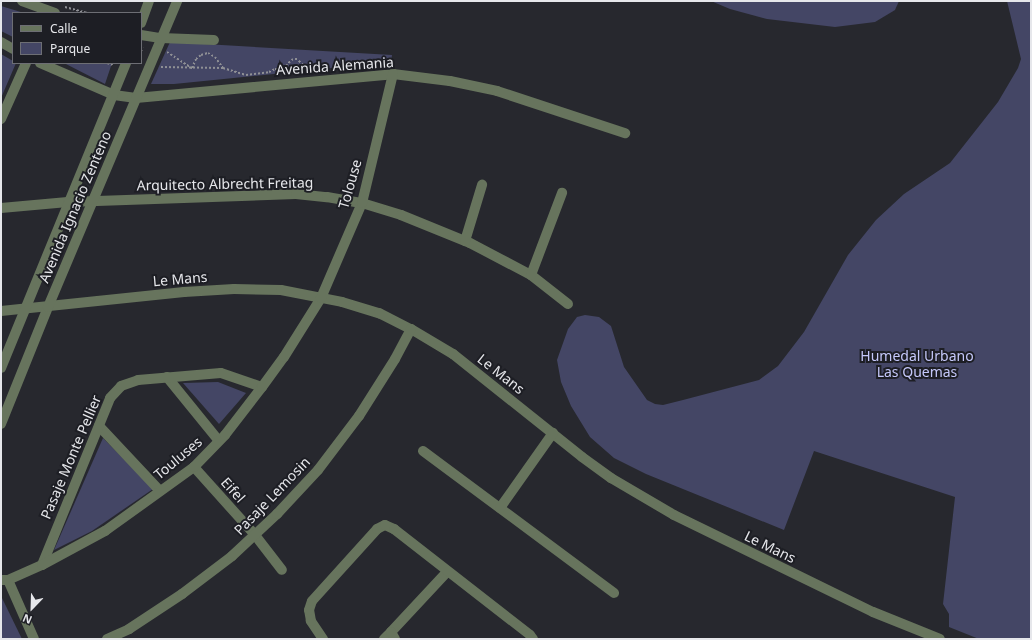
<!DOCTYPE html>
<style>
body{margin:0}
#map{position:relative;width:1032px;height:640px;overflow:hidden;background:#27282e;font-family:"Noto Sans",sans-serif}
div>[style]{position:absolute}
.green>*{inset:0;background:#444665}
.path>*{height:2px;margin-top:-1px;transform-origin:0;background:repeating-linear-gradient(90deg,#8f9095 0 2px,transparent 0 4px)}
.minor>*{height:10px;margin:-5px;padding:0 5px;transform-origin:5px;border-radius:5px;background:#67745d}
span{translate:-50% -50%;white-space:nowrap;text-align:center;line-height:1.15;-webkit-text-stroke:4px #1d1e24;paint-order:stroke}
.street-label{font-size:14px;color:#e6e7eb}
.park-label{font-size:14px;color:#c5c8fa}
.frame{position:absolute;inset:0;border:2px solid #e6e7eb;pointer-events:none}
.legend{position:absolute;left:12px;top:12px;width:130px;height:52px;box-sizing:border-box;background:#1d1e24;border:1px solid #6d6e74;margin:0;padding:5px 7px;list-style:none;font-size:12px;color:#e6e7eb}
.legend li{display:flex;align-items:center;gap:8px;height:20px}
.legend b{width:20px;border:1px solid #6d6e74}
.north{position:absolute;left:12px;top:588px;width:40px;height:40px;-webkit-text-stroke:3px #1d1e24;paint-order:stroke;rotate:203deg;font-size:11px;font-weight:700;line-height:16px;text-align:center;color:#e6e7eb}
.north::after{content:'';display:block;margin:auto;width:14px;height:18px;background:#e6e7eb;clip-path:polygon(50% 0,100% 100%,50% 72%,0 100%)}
</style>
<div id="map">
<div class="green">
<div style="clip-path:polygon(711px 1px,899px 1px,895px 10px,875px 22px,835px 27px,767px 19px,730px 9px)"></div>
<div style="clip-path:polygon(1007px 1px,1031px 1px,1031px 639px,979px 639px,949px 627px,949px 614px,943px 604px,955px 497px,814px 451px,784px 530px,646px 474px,614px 458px,590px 437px,571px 406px,561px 382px,557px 360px,568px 329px,577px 317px,585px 315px,599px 317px,611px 326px,624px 367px,647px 400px,655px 404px,663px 405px,683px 400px,759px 380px,778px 366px,804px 332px,848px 255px,876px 220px,904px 194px,950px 163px,998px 102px,1018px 68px,1021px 59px)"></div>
<div style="clip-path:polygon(1px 6px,24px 13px,13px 13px,13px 37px,1px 31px)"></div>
<div style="clip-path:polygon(170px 42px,392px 55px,391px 62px,174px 84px,151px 84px)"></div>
<div style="clip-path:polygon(1px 54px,13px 61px,13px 63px,16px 63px,1px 98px)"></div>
<div style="clip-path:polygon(64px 63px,112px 63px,105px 84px)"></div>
<div style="clip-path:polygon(218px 382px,246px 393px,219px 424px,183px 383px)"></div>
<div style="clip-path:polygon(103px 438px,153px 489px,92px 531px,54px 550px)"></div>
<div style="clip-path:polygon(1px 596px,22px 639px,1px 639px)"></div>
</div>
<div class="path">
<div style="left:65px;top:7px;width:23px;rotate:15deg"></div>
<div style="left:141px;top:51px;width:4px;rotate:-63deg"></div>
<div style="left:167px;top:52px;width:30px;rotate:33deg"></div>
<div style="left:192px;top:68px;width:10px;rotate:-66deg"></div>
<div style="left:196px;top:59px;width:6px;rotate:-39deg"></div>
<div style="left:201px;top:55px;width:7px;rotate:-16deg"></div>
<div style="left:208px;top:53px;width:8px;rotate:30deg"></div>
<div style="left:215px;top:57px;width:14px;rotate:54deg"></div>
<div style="left:107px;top:63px;width:6px;rotate:18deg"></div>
<div style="left:161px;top:67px;width:62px;rotate:0.9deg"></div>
<div style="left:223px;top:68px;width:24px;rotate:17deg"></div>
<div style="left:246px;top:75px;width:23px;rotate:-7deg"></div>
<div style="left:269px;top:72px;width:7px;rotate:-27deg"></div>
<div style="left:275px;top:69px;width:11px;rotate:5deg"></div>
<div style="left:286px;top:70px;width:18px;rotate:-16deg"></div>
<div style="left:303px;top:65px;width:8px;rotate:-135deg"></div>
<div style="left:297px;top:59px;width:4px;rotate:180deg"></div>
<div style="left:293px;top:59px;width:8px;rotate:140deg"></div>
<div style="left:287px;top:64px;width:6px;rotate:99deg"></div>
</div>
<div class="minor">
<div style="left:22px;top:1px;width:35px;rotate:20deg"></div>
<div style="left:141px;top:23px;width:23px;rotate:-70deg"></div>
<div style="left:141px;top:35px;width:20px;rotate:9deg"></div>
<div style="left:161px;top:38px;width:53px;rotate:2.2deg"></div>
<div style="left:1px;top:42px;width:14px;rotate:30deg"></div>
<div style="left:40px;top:63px;width:81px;rotate:23.4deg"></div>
<div style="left:114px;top:95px;width:22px;rotate:8deg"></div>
<div style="left:136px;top:98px;width:258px;rotate:-5.3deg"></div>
<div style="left:393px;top:74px;width:57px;rotate:7deg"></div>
<div style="left:450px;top:81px;width:48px;rotate:12deg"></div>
<div style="left:497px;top:91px;width:135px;rotate:18.2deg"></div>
<div style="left:1px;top:119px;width:61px;rotate:-65.9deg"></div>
<div style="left:1px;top:208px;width:67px;rotate:-5.1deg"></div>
<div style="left:68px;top:202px;width:228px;rotate:-2deg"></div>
<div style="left:296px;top:194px;width:31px;rotate:6deg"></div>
<div style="left:327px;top:197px;width:36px;rotate:10deg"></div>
<div style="left:362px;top:203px;width:41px;rotate:17.1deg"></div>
<div style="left:401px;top:215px;width:74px;rotate:22.1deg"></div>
<div style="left:470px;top:243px;width:69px;rotate:27.7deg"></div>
<div style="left:531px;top:275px;width:47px;rotate:38.1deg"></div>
<div style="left:465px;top:241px;width:59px;rotate:-73.1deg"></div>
<div style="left:531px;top:275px;width:88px;rotate:-69.3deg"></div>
<div style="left:1px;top:311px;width:184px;rotate:-5.9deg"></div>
<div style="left:184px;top:292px;width:50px;rotate:-3.4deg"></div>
<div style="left:234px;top:289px;width:47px;rotate:1.2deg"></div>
<div style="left:281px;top:290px;width:62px;rotate:11.1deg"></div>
<div style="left:342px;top:302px;width:39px;rotate:17deg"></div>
<div style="left:379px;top:313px;width:36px;rotate:27deg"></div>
<div style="left:411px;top:329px;width:49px;rotate:30.8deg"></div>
<div style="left:453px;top:354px;width:165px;rotate:38.6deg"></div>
<div style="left:582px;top:457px;width:36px;rotate:36deg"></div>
<div style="left:611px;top:478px;width:73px;rotate:30.4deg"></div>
<div style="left:674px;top:515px;width:221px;rotate:26deg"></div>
<div style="left:873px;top:612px;width:72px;rotate:21.9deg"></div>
<div style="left:1px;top:368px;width:330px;rotate:-67.7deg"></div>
<div style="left:167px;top:377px;width:82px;rotate:50.9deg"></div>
<div style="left:1px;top:424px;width:126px;rotate:-68.1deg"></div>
<div style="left:48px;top:307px;width:332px;rotate:-67.1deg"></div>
<div style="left:99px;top:426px;width:89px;rotate:46.8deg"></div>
<div style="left:423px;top:451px;width:238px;rotate:36.6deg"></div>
<div style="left:194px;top:467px;width:91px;rotate:48.1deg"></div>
<div style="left:255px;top:535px;width:44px;rotate:52.4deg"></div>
<div style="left:500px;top:508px;width:92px;rotate:-54.8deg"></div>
<div style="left:42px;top:565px;width:180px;rotate:-67.8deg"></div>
<div style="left:110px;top:398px;width:16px;rotate:-47deg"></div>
<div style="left:121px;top:386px;width:18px;rotate:-19deg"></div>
<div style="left:138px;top:380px;width:83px;rotate:-4.8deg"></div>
<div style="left:221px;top:373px;width:43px;rotate:18.9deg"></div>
<div style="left:1px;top:580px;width:7px"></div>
<div style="left:8px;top:580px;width:37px;rotate:-24deg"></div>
<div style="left:42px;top:565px;width:72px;rotate:-28.4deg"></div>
<div style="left:105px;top:531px;width:110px;rotate:-35.7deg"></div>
<div style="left:194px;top:467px;width:45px;rotate:-45.9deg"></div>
<div style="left:225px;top:435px;width:61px;rotate:-52.4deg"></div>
<div style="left:262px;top:387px;width:37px;rotate:-54deg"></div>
<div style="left:284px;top:357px;width:70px;rotate:-57.9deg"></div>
<div style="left:321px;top:298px;width:103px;rotate:-66.7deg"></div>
<div style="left:362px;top:203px;width:133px;rotate:-76.5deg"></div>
<div style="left:8px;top:580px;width:64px;rotate:66.2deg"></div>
<div style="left:391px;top:632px;width:82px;rotate:-47deg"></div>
<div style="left:107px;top:639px;width:24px;rotate:-24deg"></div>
<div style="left:129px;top:629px;width:64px;rotate:-33.4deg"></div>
<div style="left:182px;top:594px;width:63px;rotate:-37.2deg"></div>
<div style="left:232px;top:556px;width:62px;rotate:-43deg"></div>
<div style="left:277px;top:514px;width:60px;rotate:-47deg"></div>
<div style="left:318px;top:470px;width:68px;rotate:-52.8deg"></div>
<div style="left:359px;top:416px;width:67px;rotate:-57.7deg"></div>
<div style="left:395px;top:359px;width:34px;rotate:-62deg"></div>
<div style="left:323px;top:639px;width:22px;rotate:-124deg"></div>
<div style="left:311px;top:621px;width:11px;rotate:-100deg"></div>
<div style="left:309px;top:610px;width:9px;rotate:-72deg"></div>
<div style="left:312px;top:601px;width:97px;rotate:-47.9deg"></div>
<div style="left:377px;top:529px;width:9px;rotate:-27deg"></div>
<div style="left:385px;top:525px;width:10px;rotate:24deg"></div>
<div style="left:394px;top:529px;width:172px;rotate:37.9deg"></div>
<div style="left:530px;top:635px;width:5px;rotate:53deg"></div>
<div style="left:384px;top:639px;width:10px;rotate:-45deg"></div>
<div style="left:391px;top:632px;width:8px;rotate:60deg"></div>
</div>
<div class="street-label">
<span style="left:335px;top:66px;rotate:-4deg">Avenida Alemania</span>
<span style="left:225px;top:184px;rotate:-1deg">Arquitecto Albrecht Freitag</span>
<span style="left:350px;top:184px;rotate:-74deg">Tolouse</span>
<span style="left:75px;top:207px;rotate:-67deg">Avenida Ignacio Zenteno</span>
<span style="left:180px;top:279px;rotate:-5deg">Le Mans</span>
<span style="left:501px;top:374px;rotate:38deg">Le Mans</span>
<span style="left:71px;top:457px;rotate:-67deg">Pasaje Monte Pellier</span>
<span style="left:178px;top:458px;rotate:-40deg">Touluses</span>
<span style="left:233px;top:490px;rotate:48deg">Eifel</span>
<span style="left:272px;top:496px;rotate:-46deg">Pasaje Lemosin</span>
<span style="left:770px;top:547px;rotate:26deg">Le Mans</span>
</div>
<div class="park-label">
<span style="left:917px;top:364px">Humedal Urbano<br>Las Quemas</span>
</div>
<div class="frame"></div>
<ul class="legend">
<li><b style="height:5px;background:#67745d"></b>Calle</li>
<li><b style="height:11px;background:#444665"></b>Parque</li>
</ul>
<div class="north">N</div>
</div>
